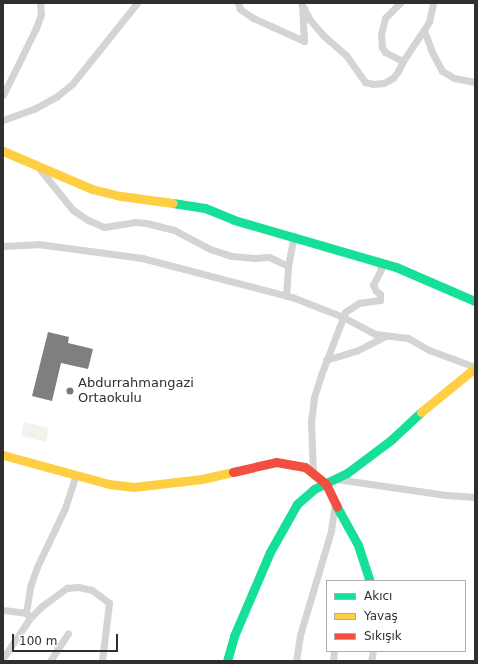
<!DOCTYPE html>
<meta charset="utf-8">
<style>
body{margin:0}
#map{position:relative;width:478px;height:664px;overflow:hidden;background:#fff;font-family:"DejaVu Sans",sans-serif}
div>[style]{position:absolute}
.green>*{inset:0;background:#f1f4ec}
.building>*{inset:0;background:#7f7f7f}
.street>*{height:7px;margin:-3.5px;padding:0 3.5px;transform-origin:3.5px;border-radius:3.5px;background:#d4d4d4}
.fast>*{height:9px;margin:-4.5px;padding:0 4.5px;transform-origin:4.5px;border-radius:4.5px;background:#16e098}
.slow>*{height:9px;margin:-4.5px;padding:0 4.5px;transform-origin:4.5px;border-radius:4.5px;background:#ffcf43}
.jam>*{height:9px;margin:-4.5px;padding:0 4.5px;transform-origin:4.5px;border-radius:4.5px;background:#f24e42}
.dots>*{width:11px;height:11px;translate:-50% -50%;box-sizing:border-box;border:2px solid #fff;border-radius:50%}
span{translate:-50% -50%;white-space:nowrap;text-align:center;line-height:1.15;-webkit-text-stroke:4px #fff;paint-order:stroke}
.poi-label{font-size:13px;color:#2f2f2f}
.left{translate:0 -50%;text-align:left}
.frame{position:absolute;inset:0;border:4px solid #2f2f2f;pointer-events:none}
.legend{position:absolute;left:326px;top:580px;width:140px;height:72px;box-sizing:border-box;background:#fff;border:1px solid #acacac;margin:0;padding:5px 7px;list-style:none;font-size:12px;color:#2f2f2f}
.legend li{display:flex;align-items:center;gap:8px;height:20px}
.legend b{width:20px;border:1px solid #acacac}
.scale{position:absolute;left:12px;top:634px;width:106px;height:18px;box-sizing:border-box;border:2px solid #2f2f2f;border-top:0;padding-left:5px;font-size:12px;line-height:14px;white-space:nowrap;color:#2f2f2f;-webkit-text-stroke:3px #fff;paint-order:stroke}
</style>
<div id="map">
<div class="green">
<div style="clip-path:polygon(24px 422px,49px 428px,46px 442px,21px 436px)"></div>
</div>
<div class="building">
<div style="clip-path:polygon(48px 332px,69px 337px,68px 343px,93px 349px,88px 369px,61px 363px,52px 401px,32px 396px)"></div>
</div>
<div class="street">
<div style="left:238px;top:3px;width:6px;rotate:72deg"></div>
<div style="left:240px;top:9px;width:16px;rotate:35deg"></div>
<div style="left:253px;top:18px;width:56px;rotate:24.3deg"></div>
<div style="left:304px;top:41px;width:34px;rotate:-93deg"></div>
<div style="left:301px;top:3px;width:19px;rotate:62deg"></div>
<div style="left:310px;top:20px;width:21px;rotate:49deg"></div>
<div style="left:324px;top:36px;width:29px;rotate:41deg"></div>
<div style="left:346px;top:55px;width:33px;rotate:55deg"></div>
<div style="left:365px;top:82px;width:8px;rotate:14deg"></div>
<div style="left:373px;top:84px;width:11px;rotate:-5deg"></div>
<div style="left:384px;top:83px;width:10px;rotate:-29deg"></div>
<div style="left:393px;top:78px;width:9px;rotate:-54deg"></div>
<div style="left:398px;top:71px;width:11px;rotate:-63deg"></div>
<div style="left:403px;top:61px;width:47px;rotate:-56.3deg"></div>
<div style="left:429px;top:22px;width:19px;rotate:-78deg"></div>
<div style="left:400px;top:3px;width:21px;rotate:135deg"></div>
<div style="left:385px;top:18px;width:16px;rotate:104deg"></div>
<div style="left:381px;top:34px;width:13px;rotate:86deg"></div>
<div style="left:382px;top:47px;width:6px;rotate:59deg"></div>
<div style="left:385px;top:52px;width:20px;rotate:27deg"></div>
<div style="left:424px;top:30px;width:23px;rotate:70deg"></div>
<div style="left:432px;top:52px;width:21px;rotate:62deg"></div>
<div style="left:442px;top:71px;width:14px;rotate:30deg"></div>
<div style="left:454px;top:78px;width:21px;rotate:11deg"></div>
<div style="left:3px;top:95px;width:75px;rotate:-63.8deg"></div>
<div style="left:36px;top:28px;width:15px;rotate:-70deg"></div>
<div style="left:41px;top:14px;width:11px;rotate:-95deg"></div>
<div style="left:3px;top:120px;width:33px;rotate:-20deg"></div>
<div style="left:34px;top:109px;width:25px;rotate:-29deg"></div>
<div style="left:56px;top:97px;width:22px;rotate:-39deg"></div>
<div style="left:73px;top:83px;width:102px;rotate:-51.3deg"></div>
<div style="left:38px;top:167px;width:55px;rotate:50.9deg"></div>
<div style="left:73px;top:210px;width:18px;rotate:34deg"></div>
<div style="left:88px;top:220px;width:17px;rotate:24deg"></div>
<div style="left:104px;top:227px;width:31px;rotate:-9deg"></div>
<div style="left:135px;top:222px;width:11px;rotate:5deg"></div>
<div style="left:146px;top:223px;width:29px;rotate:14deg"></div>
<div style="left:174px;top:230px;width:41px;rotate:27.8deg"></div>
<div style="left:210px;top:249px;width:23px;rotate:18deg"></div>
<div style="left:232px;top:256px;width:23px;rotate:5deg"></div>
<div style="left:255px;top:258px;width:14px;rotate:-4deg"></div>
<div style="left:269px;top:257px;width:21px;rotate:25deg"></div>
<div style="left:3px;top:246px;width:35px;rotate:-3deg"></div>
<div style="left:38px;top:244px;width:105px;rotate:7.7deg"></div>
<div style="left:142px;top:258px;width:155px;rotate:14.6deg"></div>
<div style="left:292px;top:297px;width:55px;rotate:21.4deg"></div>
<div style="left:343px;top:317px;width:36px;rotate:28deg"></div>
<div style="left:375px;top:334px;width:33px;rotate:7deg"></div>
<div style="left:408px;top:338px;width:24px;rotate:30deg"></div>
<div style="left:429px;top:350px;width:49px;rotate:20.3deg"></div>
<div style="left:286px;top:296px;width:30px;rotate:-86deg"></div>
<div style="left:288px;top:266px;width:31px;rotate:-79deg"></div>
<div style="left:326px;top:360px;width:31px;rotate:-17deg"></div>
<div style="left:356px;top:351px;width:34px;rotate:-27deg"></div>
<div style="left:313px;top:473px;width:51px;rotate:-92.2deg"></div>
<div style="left:311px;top:422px;width:25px;rotate:-83deg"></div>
<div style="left:314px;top:397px;width:23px;rotate:-72deg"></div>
<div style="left:321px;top:375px;width:67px;rotate:-69.1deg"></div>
<div style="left:345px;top:312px;width:17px;rotate:-33deg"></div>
<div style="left:359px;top:303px;width:21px;rotate:-8deg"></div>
<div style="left:380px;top:300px;width:6px;rotate:-90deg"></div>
<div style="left:380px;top:294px;width:5px;rotate:-143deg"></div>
<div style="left:376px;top:291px;width:7px;rotate:-117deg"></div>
<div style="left:373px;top:285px;width:18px;rotate:-63deg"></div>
<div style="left:381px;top:269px;width:6px;rotate:-108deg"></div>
<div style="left:336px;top:479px;width:111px;rotate:8.3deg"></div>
<div style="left:446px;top:495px;width:29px;rotate:4deg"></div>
<div style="left:3px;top:610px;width:23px;rotate:7deg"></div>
<div style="left:26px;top:613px;width:3px;rotate:45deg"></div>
<div style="left:26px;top:613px;width:26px;rotate:-81deg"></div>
<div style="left:30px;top:587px;width:21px;rotate:-71deg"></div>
<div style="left:37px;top:567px;width:65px;rotate:-64.6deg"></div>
<div style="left:65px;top:508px;width:35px;rotate:-72deg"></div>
<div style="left:3px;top:658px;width:48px;rotate:-56deg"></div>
<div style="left:30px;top:618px;width:17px;rotate:-45deg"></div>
<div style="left:42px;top:606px;width:31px;rotate:-36deg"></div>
<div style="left:67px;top:588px;width:11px;rotate:-5deg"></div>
<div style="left:78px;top:587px;width:14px;rotate:12deg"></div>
<div style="left:92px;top:590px;width:21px;rotate:37deg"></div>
<div style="left:109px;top:603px;width:58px;rotate:96.9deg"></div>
<div style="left:50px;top:661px;width:33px;rotate:-57deg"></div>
<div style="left:296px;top:661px;width:26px;rotate:-81deg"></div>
<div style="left:300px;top:635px;width:109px;rotate:-73.4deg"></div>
<div style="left:331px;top:531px;width:27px;rotate:-82deg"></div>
<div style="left:333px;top:661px;width:10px;rotate:-84deg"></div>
<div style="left:371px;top:661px;width:10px;rotate:-79deg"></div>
</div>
<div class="fast">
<div style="left:173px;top:203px;width:32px;rotate:9deg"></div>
<div style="left:205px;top:208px;width:31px;rotate:22deg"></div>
<div style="left:234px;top:220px;width:169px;rotate:16.2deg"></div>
<div style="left:396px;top:267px;width:86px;rotate:23.3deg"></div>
<div style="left:337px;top:507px;width:43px;rotate:61.1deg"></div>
<div style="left:358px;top:545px;width:38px;rotate:72deg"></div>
<div style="left:227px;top:661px;width:26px;rotate:-74deg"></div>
<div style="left:234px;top:636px;width:91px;rotate:-66.8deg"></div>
<div style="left:270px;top:552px;width:55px;rotate:-60.6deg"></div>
<div style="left:297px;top:504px;width:23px;rotate:-41deg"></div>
<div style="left:314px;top:489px;width:37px;rotate:-26deg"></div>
<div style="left:347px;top:473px;width:55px;rotate:-36.9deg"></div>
<div style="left:391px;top:440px;width:41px;rotate:-43deg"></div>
</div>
<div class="slow">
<div style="left:3px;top:151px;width:97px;rotate:23.1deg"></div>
<div style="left:92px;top:189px;width:30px;rotate:14deg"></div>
<div style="left:121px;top:196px;width:52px;rotate:7.7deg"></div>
<div style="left:421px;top:412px;width:70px;rotate:-39.2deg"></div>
<div style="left:3px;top:455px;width:110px;rotate:15.3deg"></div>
<div style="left:109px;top:484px;width:25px;rotate:7deg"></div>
<div style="left:134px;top:487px;width:68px;rotate:-6.7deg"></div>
<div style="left:202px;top:479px;width:32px;rotate:-13deg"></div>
</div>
<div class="jam">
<div style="left:233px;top:472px;width:44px;rotate:-13.1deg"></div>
<div style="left:276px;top:462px;width:29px;rotate:10deg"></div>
<div style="left:305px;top:467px;width:27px;rotate:39deg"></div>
<div style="left:326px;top:484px;width:25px;rotate:64deg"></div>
</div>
<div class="dots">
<div style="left:70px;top:391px;background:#787878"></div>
</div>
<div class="poi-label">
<span class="left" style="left:78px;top:391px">Abdurrahmangazi<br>Ortaokulu</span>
</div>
<div class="frame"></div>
<ul class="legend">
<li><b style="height:5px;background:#16e098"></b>Akıcı</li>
<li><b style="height:5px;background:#ffcf43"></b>Yavaş</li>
<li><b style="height:5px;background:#f24e42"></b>Sıkışık</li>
</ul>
<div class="scale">100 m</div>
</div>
